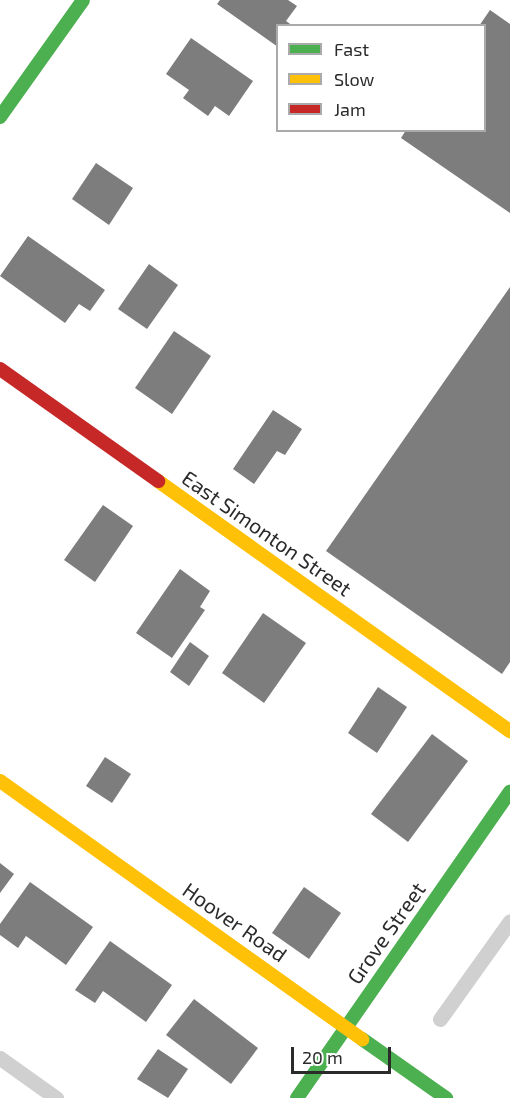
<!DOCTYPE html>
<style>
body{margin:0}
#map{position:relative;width:510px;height:1098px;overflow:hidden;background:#fff;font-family:"Exo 2",sans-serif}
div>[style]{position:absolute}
.building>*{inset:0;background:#7d7d7d}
.lane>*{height:15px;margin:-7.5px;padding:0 7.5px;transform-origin:7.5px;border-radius:7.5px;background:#d0d0d0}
.fast>*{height:14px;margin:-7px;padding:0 7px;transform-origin:7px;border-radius:7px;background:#4caf50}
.slow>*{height:14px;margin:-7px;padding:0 7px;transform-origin:7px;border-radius:7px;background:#ffc107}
.jam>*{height:14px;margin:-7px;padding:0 7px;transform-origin:7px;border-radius:7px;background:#c62828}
span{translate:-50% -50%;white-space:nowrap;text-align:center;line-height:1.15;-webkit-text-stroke:6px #fff;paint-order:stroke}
.street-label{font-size:21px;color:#2b2b2b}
.legend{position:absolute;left:276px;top:24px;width:210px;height:108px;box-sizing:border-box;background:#fff;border:2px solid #aaa;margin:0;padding:8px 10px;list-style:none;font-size:18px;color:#2b2b2b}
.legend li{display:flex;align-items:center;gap:12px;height:30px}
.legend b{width:30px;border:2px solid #aaa}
.scale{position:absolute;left:291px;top:1047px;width:100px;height:27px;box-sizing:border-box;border:3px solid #2b2b2b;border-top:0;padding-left:8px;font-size:18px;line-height:21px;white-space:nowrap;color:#2b2b2b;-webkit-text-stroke:4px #fff;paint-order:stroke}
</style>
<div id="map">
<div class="building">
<div style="clip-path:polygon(220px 0,288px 0,297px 6px,286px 21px,293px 26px,278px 26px,278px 47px,217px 4px)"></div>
<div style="clip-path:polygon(490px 10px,510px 24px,510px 213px,401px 138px,406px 130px,484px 130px,484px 26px,479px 26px)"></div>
<div style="clip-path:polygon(191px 38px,253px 81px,229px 116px,215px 106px,208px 116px,183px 98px,189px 90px,166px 74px)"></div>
<div style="clip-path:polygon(96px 163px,133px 188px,109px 225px,72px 199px)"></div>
<div style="clip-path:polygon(28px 236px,105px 290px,90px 311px,79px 304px,65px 323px,0 276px)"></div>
<div style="clip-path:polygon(149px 264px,178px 285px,147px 329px,118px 309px)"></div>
<div style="clip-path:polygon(510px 287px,510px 662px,502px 674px,326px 551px)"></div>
<div style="clip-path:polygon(174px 331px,211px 356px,172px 414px,135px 388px)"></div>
<div style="clip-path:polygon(273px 410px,302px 429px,285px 455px,277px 451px,254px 484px,233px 469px)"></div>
<div style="clip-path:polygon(103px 505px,133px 526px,95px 582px,64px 560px)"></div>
<div style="clip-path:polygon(180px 569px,210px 591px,200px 607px,205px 610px,172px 658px,136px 633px)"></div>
<div style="clip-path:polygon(263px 613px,306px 643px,264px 703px,222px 673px)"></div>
<div style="clip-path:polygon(190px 642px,209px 656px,189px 686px,170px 672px)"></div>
<div style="clip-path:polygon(378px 687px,407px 707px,377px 753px,348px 733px)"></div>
<div style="clip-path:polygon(432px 734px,468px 761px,408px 842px,371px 814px)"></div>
<div style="clip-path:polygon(105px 757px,131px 774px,112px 803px,86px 786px)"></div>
<div style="clip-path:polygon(0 863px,14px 874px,0 893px)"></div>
<div style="clip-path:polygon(30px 882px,93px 927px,66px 965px,26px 936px,18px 948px,0 935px,0 924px)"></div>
<div style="clip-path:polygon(304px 887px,341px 913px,309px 959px,272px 933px)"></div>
<div style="clip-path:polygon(110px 941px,172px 985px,146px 1022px,103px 991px,95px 1003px,75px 990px)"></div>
<div style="clip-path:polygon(194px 999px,258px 1048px,231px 1084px,166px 1035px)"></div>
<div style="clip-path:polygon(158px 1049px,188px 1069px,168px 1098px,137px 1079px)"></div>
</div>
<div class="lane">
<div style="left:440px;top:1019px;width:120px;rotate:-54.5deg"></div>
<div style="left:0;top:1058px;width:69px;rotate:35.5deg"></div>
</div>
<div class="fast">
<div style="left:0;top:117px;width:143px;rotate:-54.6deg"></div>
<div style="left:362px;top:1039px;width:103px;rotate:35.1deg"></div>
<div style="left:297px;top:1098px;width:373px;rotate:-55.2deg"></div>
</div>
<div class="slow">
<div style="left:158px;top:481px;width:432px;rotate:35.4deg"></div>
<div style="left:0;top:781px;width:445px;rotate:35.5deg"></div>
</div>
<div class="jam">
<div style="left:0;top:369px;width:194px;rotate:35.3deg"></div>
</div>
<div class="street-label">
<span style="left:267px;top:533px;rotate:35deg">East Simonton Street</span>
<span style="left:235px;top:922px;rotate:35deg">Hoover Road</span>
<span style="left:386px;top:933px;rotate:-55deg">Grove Street</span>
</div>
<ul class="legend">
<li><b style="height:8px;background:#4caf50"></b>Fast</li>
<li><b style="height:8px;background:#ffc107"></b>Slow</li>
<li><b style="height:8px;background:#c62828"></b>Jam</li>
</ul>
<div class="scale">20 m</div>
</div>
